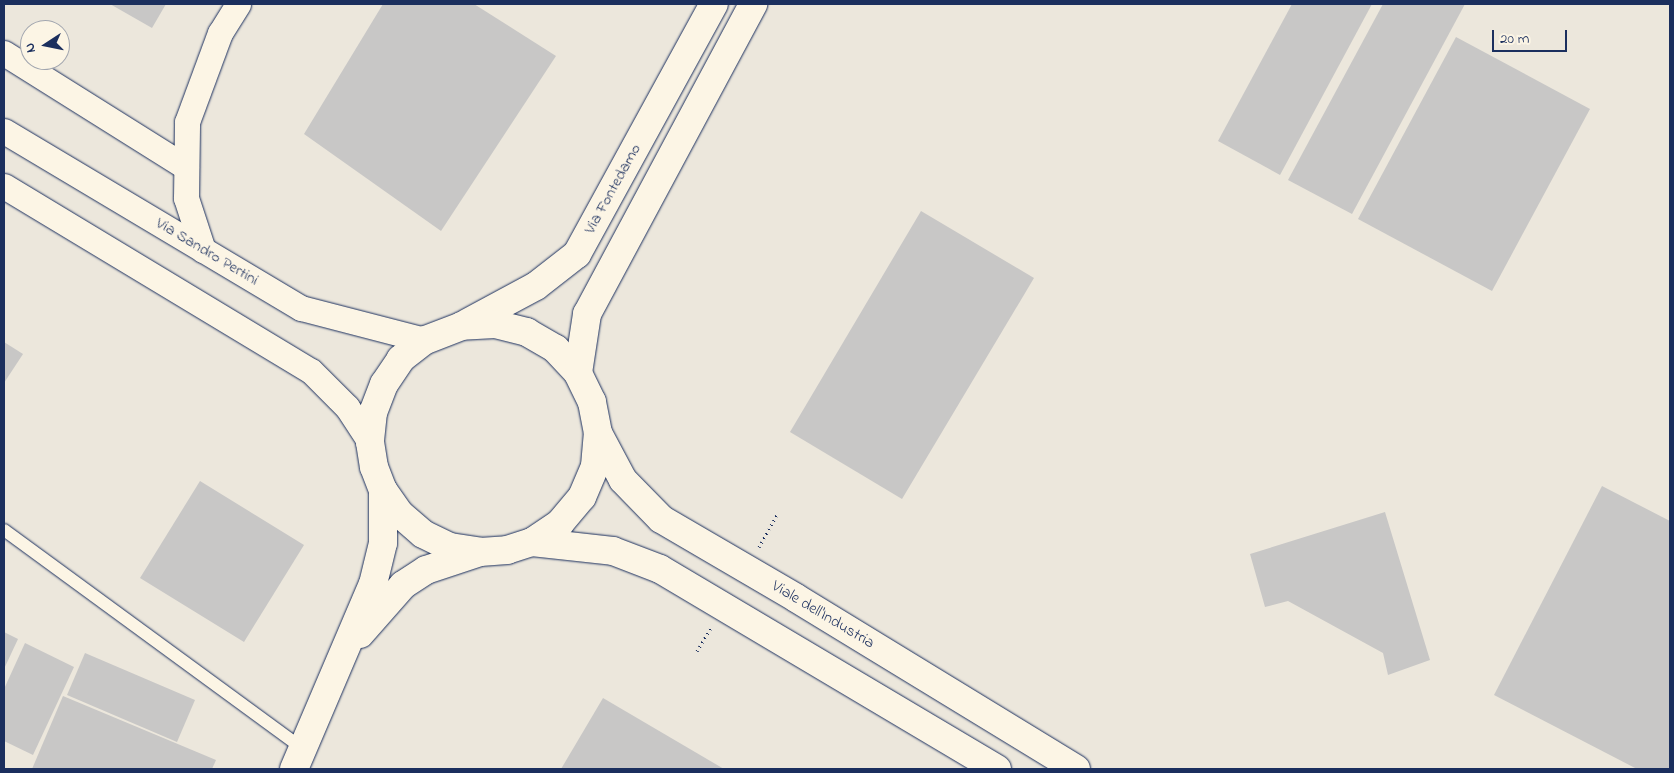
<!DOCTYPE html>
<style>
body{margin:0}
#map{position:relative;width:1674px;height:773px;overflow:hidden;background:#fcf5e5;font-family:"Indie Flower",sans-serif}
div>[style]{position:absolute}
.built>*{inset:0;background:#ece7dc}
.building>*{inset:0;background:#c8c7c6}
.path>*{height:3px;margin-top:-1.5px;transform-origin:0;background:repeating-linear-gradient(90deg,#1b2f5e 0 1px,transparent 0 5px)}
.roads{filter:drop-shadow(0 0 1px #1b2f5e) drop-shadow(0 0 1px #1b2f5e)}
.lane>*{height:12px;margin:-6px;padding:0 6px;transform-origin:6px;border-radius:6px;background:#fcf5e5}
.street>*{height:25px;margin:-12.5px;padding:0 12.5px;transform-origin:12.5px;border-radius:12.5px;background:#fcf5e5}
.secondary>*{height:28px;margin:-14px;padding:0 14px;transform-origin:14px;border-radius:14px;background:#fcf5e5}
span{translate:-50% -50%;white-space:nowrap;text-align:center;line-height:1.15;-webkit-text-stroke:5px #fcf5e5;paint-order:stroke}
.street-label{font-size:16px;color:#1b2f5e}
.frame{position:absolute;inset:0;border:5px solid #1b2f5e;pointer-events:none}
.north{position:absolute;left:20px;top:20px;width:50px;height:50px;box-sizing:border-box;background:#fcf5e5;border:1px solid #a2a6af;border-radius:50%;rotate:259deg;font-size:14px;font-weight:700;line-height:20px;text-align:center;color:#1b2f5e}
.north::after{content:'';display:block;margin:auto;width:18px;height:22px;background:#1b2f5e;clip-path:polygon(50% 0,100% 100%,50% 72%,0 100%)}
.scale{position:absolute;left:1492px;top:30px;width:75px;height:22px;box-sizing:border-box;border:2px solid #1b2f5e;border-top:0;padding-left:6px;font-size:15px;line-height:18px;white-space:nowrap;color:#1b2f5e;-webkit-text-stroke:4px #fcf5e5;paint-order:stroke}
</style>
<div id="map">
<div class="built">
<div style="clip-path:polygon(evenodd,4px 4px,1670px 4px,1670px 769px,4px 769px,4px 4px,30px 30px,60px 30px,60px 60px,30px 60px,30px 30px)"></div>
</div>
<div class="building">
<div style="clip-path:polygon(110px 4px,166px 4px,152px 28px)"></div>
<div style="clip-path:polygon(383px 4px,474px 4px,556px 56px,441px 231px,304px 134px)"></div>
<div style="clip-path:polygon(1292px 4px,1372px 4px,1280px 175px,1218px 141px)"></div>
<div style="clip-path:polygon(1383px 4px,1465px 4px,1352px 214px,1288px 180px)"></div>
<div style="clip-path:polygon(1456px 37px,1590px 109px,1492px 291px,1358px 219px)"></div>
<div style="clip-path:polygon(921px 211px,1034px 278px,902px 499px,790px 432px)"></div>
<div style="clip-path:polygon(4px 342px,23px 354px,4px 383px)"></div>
<div style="clip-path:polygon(200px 481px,304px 545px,244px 642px,140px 578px)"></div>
<div style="clip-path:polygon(1602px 486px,1670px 521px,1670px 769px,1637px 769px,1494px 695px)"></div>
<div style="clip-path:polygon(1385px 512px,1430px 660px,1388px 675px,1383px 653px,1288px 601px,1265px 607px,1250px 554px)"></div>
<div style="clip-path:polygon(4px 632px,18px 639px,4px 669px)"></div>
<div style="clip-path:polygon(25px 643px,74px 667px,33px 755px,4px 741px,4px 689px)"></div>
<div style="clip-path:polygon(85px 653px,195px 700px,177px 742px,67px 695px)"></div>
<div style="clip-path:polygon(63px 696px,216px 760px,212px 769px,32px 769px)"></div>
<div style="clip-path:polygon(603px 698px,724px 769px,561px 769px)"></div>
</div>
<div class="path">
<div style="left:759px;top:547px;width:37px;rotate:-61deg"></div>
<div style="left:697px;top:651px;width:27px;rotate:-59deg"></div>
</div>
<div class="roads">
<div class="lane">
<div style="left:4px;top:530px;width:371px;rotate:36.2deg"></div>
</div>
<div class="street">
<div style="left:4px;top:53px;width:215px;rotate:32.1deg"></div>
<div style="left:4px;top:131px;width:346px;rotate:30.8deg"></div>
<div style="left:301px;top:308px;width:128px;rotate:14.5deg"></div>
<div style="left:4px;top:186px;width:358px;rotate:31.1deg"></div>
<div style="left:311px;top:371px;width:51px;rotate:45deg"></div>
<div style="left:347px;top:407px;width:42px;rotate:56.7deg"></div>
<div style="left:203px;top:250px;width:55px;rotate:-108.1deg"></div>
<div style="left:186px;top:198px;width:76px;rotate:-89.2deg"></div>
<div style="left:187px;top:122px;width:95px;rotate:-69.7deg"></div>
<div style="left:220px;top:33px;width:34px;rotate:-58deg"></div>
</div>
<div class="secondary">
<div style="left:467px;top:323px;width:78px;rotate:-28.2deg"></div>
<div style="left:536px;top:286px;width:52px;rotate:-38deg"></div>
<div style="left:577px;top:254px;width:285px;rotate:-61.3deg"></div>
<div style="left:578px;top:373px;width:33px;rotate:-133deg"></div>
<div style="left:556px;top:349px;width:34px;rotate:-150deg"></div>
<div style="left:527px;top:332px;width:33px;rotate:-166deg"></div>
<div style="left:495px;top:324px;width:33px;rotate:177deg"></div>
<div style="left:462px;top:326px;width:40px;rotate:159deg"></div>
<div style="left:425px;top:340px;width:31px;rotate:142deg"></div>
<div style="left:401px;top:359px;width:30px;rotate:124deg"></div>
<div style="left:384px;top:384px;width:30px;rotate:111deg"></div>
<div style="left:373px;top:412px;width:30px;rotate:96deg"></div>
<div style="left:370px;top:442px;width:25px;rotate:81deg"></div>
<div style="left:374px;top:467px;width:25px;rotate:69deg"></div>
<div style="left:383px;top:490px;width:29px;rotate:55deg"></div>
<div style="left:400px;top:514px;width:30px;rotate:41deg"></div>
<div style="left:423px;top:534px;width:30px;rotate:26deg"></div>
<div style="left:450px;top:547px;width:30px;rotate:9deg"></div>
<div style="left:480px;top:552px;width:27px;rotate:-4deg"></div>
<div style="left:507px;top:550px;width:26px;rotate:-18deg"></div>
<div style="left:532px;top:542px;width:34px;rotate:-34deg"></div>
<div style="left:560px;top:523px;width:34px;rotate:-50deg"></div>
<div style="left:582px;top:497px;width:34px;rotate:-67deg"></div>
<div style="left:595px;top:466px;width:33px;rotate:-85deg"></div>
<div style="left:598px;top:433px;width:32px;rotate:-101deg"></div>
<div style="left:592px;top:402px;width:32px;rotate:-116deg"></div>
<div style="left:578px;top:373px;width:60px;rotate:-81.3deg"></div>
<div style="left:587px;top:314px;width:352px;rotate:-61.8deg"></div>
<div style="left:598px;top:433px;width:53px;rotate:62deg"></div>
<div style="left:623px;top:480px;width:54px;rotate:45.7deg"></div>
<div style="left:661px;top:519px;width:156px;rotate:30.3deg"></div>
<div style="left:796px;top:598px;width:328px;rotate:31.4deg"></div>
<div style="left:532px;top:542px;width:81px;rotate:6.3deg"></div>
<div style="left:613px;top:551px;width:50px;rotate:21deg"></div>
<div style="left:660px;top:569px;width:392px;rotate:30.7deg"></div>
<div style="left:360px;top:634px;width:65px;rotate:-48.7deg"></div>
<div style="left:403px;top:585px;width:27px;rotate:-33deg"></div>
<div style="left:426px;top:570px;width:54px;rotate:-18.4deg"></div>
<div style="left:294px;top:769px;width:201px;rotate:-66.9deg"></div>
<div style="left:373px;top:584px;width:42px;rotate:-76.3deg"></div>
<div style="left:383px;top:543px;width:53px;rotate:-90deg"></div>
</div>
</div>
<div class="street-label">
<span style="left:613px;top:189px;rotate:-61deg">Via Fontedamo</span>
<span style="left:207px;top:252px;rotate:31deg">Via Sandro Pertini</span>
<span style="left:823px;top:615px;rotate:31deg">Viale dell'Industria</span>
</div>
<div class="frame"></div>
<div class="north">N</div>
<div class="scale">20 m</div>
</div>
